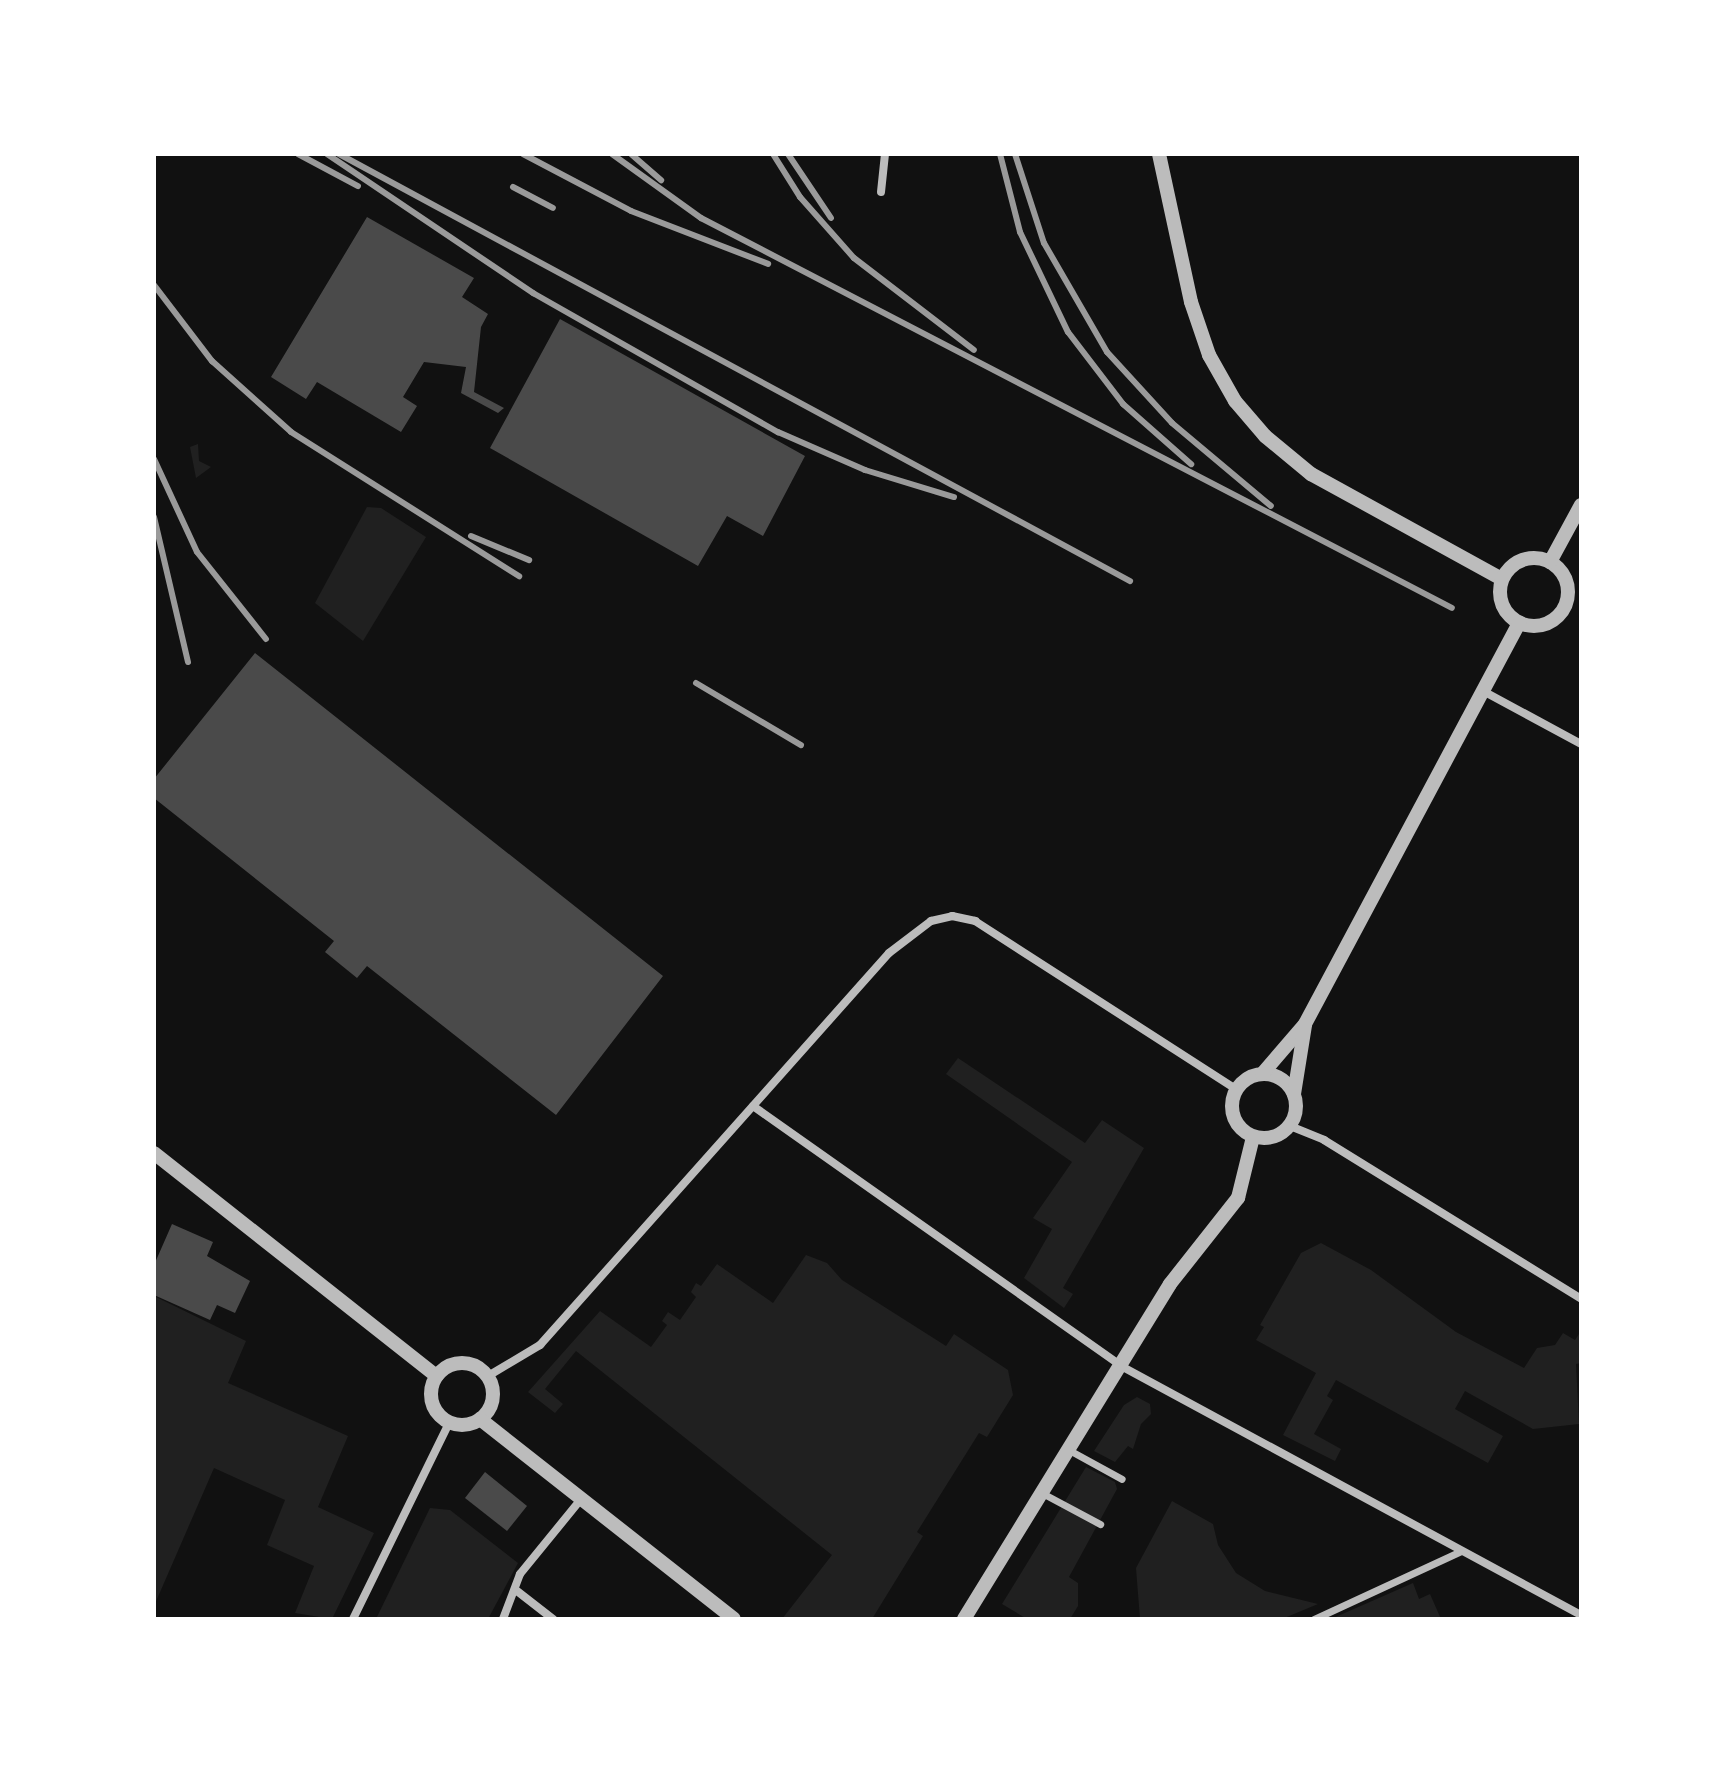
<!DOCTYPE html>
<style>
body{margin:0}
#map{position:relative;width:1735px;height:1773px;overflow:hidden;background:#111;font-family:"DM Sans",sans-serif}
div>[style]{position:absolute}
.green>*{inset:0;background:#202020}
.building>*{inset:0;background:#4a4a4a}
.pedestrian>*{height:7px;margin:-3.5px;padding:0 3.5px;transform-origin:3.5px;border-radius:3.5px;background:#bcbcbc}
.minor>*{height:8px;margin:-4px;padding:0 4px;transform-origin:4px;border-radius:4px;background:#bcbcbc}
.tertiary>*{height:14px;margin:-7px;padding:0 7px;transform-origin:7px;border-radius:7px;background:#bcbcbc}
.tertiary>.ring{margin:-7px;padding:0;box-sizing:content-box;background:none;border:14px solid #bcbcbc;border-radius:50%}
.rail>*{height:6px;margin:-3px;padding:0 3px;transform-origin:3px;border-radius:3px;background:#9a9a9a}
span{translate:-50% -50%;white-space:nowrap;text-align:center;line-height:1.15;-webkit-text-stroke:7px #fff;paint-order:stroke}
.frame{position:absolute;inset:0;border:156px solid #fff;pointer-events:none}
</style>
<div id="map">
<div class="green">
<div style="clip-path:polygon(198px 444px,199px 461px,211px 467px,196px 478px,190px 447px)"></div>
<div style="clip-path:polygon(367px 507px,381px 508px,426px 537px,363px 641px,315px 603px)"></div>
<div style="clip-path:polygon(958px 1058px,1085px 1143px,1102px 1120px,1144px 1148px,1063px 1288px,1073px 1294px,1064px 1308px,1024px 1278px,1052px 1229px,1033px 1218px,1072px 1162px,946px 1074px)"></div>
<div style="clip-path:polygon(1321px 1243px,1371px 1270px,1456px 1332px,1524px 1368px,1537px 1348px,1555px 1345px,1563px 1333px,1575px 1340px,1581px 1331px,1581px 1363px,1576px 1364px,1579px 1424px,1533px 1429px,1465px 1391px,1455px 1409px,1503px 1436px,1488px 1463px,1336px 1380px,1327px 1396px,1333px 1400px,1314px 1434px,1341px 1449px,1335px 1461px,1283px 1435px,1316px 1373px,1256px 1340px,1264px 1327px,1260px 1325px,1301px 1253px)"></div>
<div style="clip-path:polygon(806px 1255px,827px 1263px,842px 1280px,946px 1346px,954px 1334px,1008px 1370px,1013px 1395px,987px 1437px,979px 1433px,917px 1532px,923px 1536px,872px 1619px,782px 1619px,832px 1555px,576px 1351px,545px 1389px,563px 1404px,555px 1413px,528px 1392px,600px 1311px,651px 1347px,667px 1325px,662px 1321px,668px 1312px,680px 1320px,696px 1297px,691px 1292px,696px 1283px,701px 1286px,717px 1264px,773px 1303px)"></div>
<div style="clip-path:polygon(154px 1296px,246px 1341px,228px 1383px,348px 1436px,318px 1507px,374px 1533px,332px 1619px,295px 1613px,314px 1566px,267px 1545px,285px 1500px,214px 1468px,154px 1606px)"></div>
<div style="clip-path:polygon(1137px 1397px,1150px 1404px,1151px 1414px,1141px 1424px,1133px 1449px,1128px 1446px,1115px 1462px,1094px 1451px,1124px 1405px)"></div>
<div style="clip-path:polygon(1086px 1467px,1115px 1482px,1117px 1489px,1069px 1577px,1078px 1583px,1078px 1606px,1070px 1619px,1027px 1619px,1002px 1604px)"></div>
<div style="clip-path:polygon(1172px 1501px,1213px 1524px,1218px 1545px,1236px 1573px,1265px 1591px,1318px 1604px,1282px 1619px,1140px 1619px,1136px 1568px)"></div>
<div style="clip-path:polygon(430px 1508px,450px 1510px,518px 1563px,488px 1619px,376px 1619px)"></div>
<div style="clip-path:polygon(1413px 1583px,1419px 1599px,1430px 1594px,1441px 1619px,1331px 1619px)"></div>
</div>
<div class="building">
<div style="clip-path:polygon(367px 217px,474px 278px,462px 297px,488px 314px,481px 327px,474px 392px,504px 408px,498px 413px,461px 393px,466px 367px,424px 362px,403px 397px,417px 406px,401px 432px,317px 382px,306px 399px,271px 377px)"></div>
<div style="clip-path:polygon(560px 319px,805px 456px,763px 536px,727px 516px,698px 566px,490px 448px)"></div>
<div style="clip-path:polygon(255px 653px,663px 976px,556px 1115px,367px 966px,357px 978px,325px 952px,334px 941px,154px 798px,154px 779px)"></div>
<div style="clip-path:polygon(172px 1224px,213px 1242px,207px 1256px,250px 1281px,235px 1313px,217px 1305px,210px 1320px,154px 1295px,154px 1265px)"></div>
<div style="clip-path:polygon(485px 1472px,527px 1506px,507px 1531px,465px 1498px)"></div>
</div>
<div class="pedestrian">
<div style="left:1069px;top:1450px;width:60px;rotate:28.7deg"></div>
<div style="left:1042px;top:1493px;width:66px;rotate:28.1deg"></div>
<div style="left:1314px;top:1619px;width:162px;rotate:-24.8deg"></div>
</div>
<div class="minor">
<div style="left:881px;top:192px;width:38px;rotate:-84deg"></div>
<div style="left:1483px;top:691px;width:111px;rotate:28.4deg"></div>
<div style="left:753px;top:1106px;width:451px;rotate:35.2deg"></div>
<div style="left:1121px;top:1366px;width:523px;rotate:28.43deg"></div>
<div style="left:1290px;top:1126px;width:37px;rotate:22deg"></div>
<div style="left:1324px;top:1140px;width:302px;rotate:31.7deg"></div>
<div style="left:488px;top:1376px;width:61px;rotate:-30.8deg"></div>
<div style="left:540px;top:1345px;width:525px;rotate:-48.32deg"></div>
<div style="left:889px;top:953px;width:53px;rotate:-37.3deg"></div>
<div style="left:931px;top:921px;width:22px;rotate:-13deg"></div>
<div style="left:952px;top:916px;width:24px;rotate:12deg"></div>
<div style="left:975px;top:921px;width:310px;rotate:32.8deg"></div>
<div style="left:517px;top:1591px;width:46px;rotate:37.9deg"></div>
<div style="left:353px;top:1619px;width:218px;rotate:-63.9deg"></div>
<div style="left:503px;top:1619px;width:48px;rotate:-69.3deg"></div>
<div style="left:520px;top:1574px;width:98px;rotate:-50.8deg"></div>
</div>
<div class="tertiary">
<div style="left:1159px;top:154px;width:151px;rotate:77.8deg"></div>
<div style="left:1191px;top:302px;width:56px;rotate:71.2deg"></div>
<div style="left:1209px;top:355px;width:53px;rotate:60.5deg"></div>
<div style="left:1235px;top:401px;width:46px;rotate:49.4deg"></div>
<div style="left:1265px;top:436px;width:60px;rotate:39.6deg"></div>
<div style="left:1311px;top:474px;width:218px;rotate:28.8deg"></div>
<div class="ring" style="left:1500px;top:558px;width:54px;height:54px"></div>
<div style="left:1550px;top:562px;width:65px;rotate:-61.5deg"></div>
<div class="ring" style="left:1232px;top:1074px;width:50px;height:50px"></div>
<div style="left:1262px;top:1074px;width:66px;rotate:-49.3deg"></div>
<div style="left:1305px;top:1024px;width:455px;rotate:-61.9deg"></div>
<div style="left:1294px;top:1094px;width:70px;rotate:-80.9deg"></div>
<div style="left:154px;top:1153px;width:360px;rotate:38.3deg"></div>
<div class="ring" style="left:431px;top:1363px;width:48px;height:48px"></div>
<div style="left:480px;top:1419px;width:323px;rotate:38.2deg"></div>
<div style="left:964px;top:1619px;width:393px;rotate:-58.4deg"></div>
<div style="left:1170px;top:1284px;width:110px;rotate:-51.7deg"></div>
<div style="left:1238px;top:1198px;width:63px;rotate:-76.2deg"></div>
</div>
<div class="rail">
<div style="left:298px;top:154px;width:68px;rotate:28.1deg"></div>
<div style="left:327px;top:154px;width:249px;rotate:34deg"></div>
<div style="left:533px;top:293px;width:282px;rotate:29.6deg"></div>
<div style="left:778px;top:432px;width:95px;rotate:23.6deg"></div>
<div style="left:865px;top:470px;width:93px;rotate:16.9deg"></div>
<div style="left:339px;top:154px;width:899px;rotate:28.36deg"></div>
<div style="left:523px;top:154px;width:122px;rotate:27.8deg"></div>
<div style="left:631px;top:211px;width:147px;rotate:21.1deg"></div>
<div style="left:612px;top:154px;width:110px;rotate:35.7deg"></div>
<div style="left:701px;top:218px;width:846px;rotate:27.44deg"></div>
<div style="left:631px;top:154px;width:40px;rotate:41deg"></div>
<div style="left:773px;top:154px;width:51px;rotate:57.9deg"></div>
<div style="left:800px;top:197px;width:81px;rotate:48.5deg"></div>
<div style="left:854px;top:258px;width:151px;rotate:37.5deg"></div>
<div style="left:788px;top:154px;width:77px;rotate:56.1deg"></div>
<div style="left:1000px;top:154px;width:81px;rotate:75.6deg"></div>
<div style="left:1020px;top:232px;width:111px;rotate:64.4deg"></div>
<div style="left:1068px;top:332px;width:91px;rotate:52.6deg"></div>
<div style="left:1123px;top:404px;width:91px;rotate:41.4deg"></div>
<div style="left:1015px;top:154px;width:94px;rotate:72deg"></div>
<div style="left:1044px;top:243px;width:126px;rotate:60deg"></div>
<div style="left:1107px;top:352px;width:96px;rotate:47.5deg"></div>
<div style="left:1172px;top:423px;width:129px;rotate:40deg"></div>
<div style="left:513px;top:187px;width:45px;rotate:27.7deg"></div>
<div style="left:154px;top:285px;width:96px;rotate:52.7deg"></div>
<div style="left:212px;top:361px;width:106px;rotate:41.9deg"></div>
<div style="left:291px;top:432px;width:270px;rotate:32.3deg"></div>
<div style="left:154px;top:459px;width:102px;rotate:65.2deg"></div>
<div style="left:197px;top:552px;width:111px;rotate:51.6deg"></div>
<div style="left:154px;top:517px;width:149px;rotate:76.8deg"></div>
<div style="left:471px;top:536px;width:63px;rotate:22.5deg"></div>
<div style="left:696px;top:683px;width:122px;rotate:30.6deg"></div>
</div>
<div class="frame"></div>
</div>
